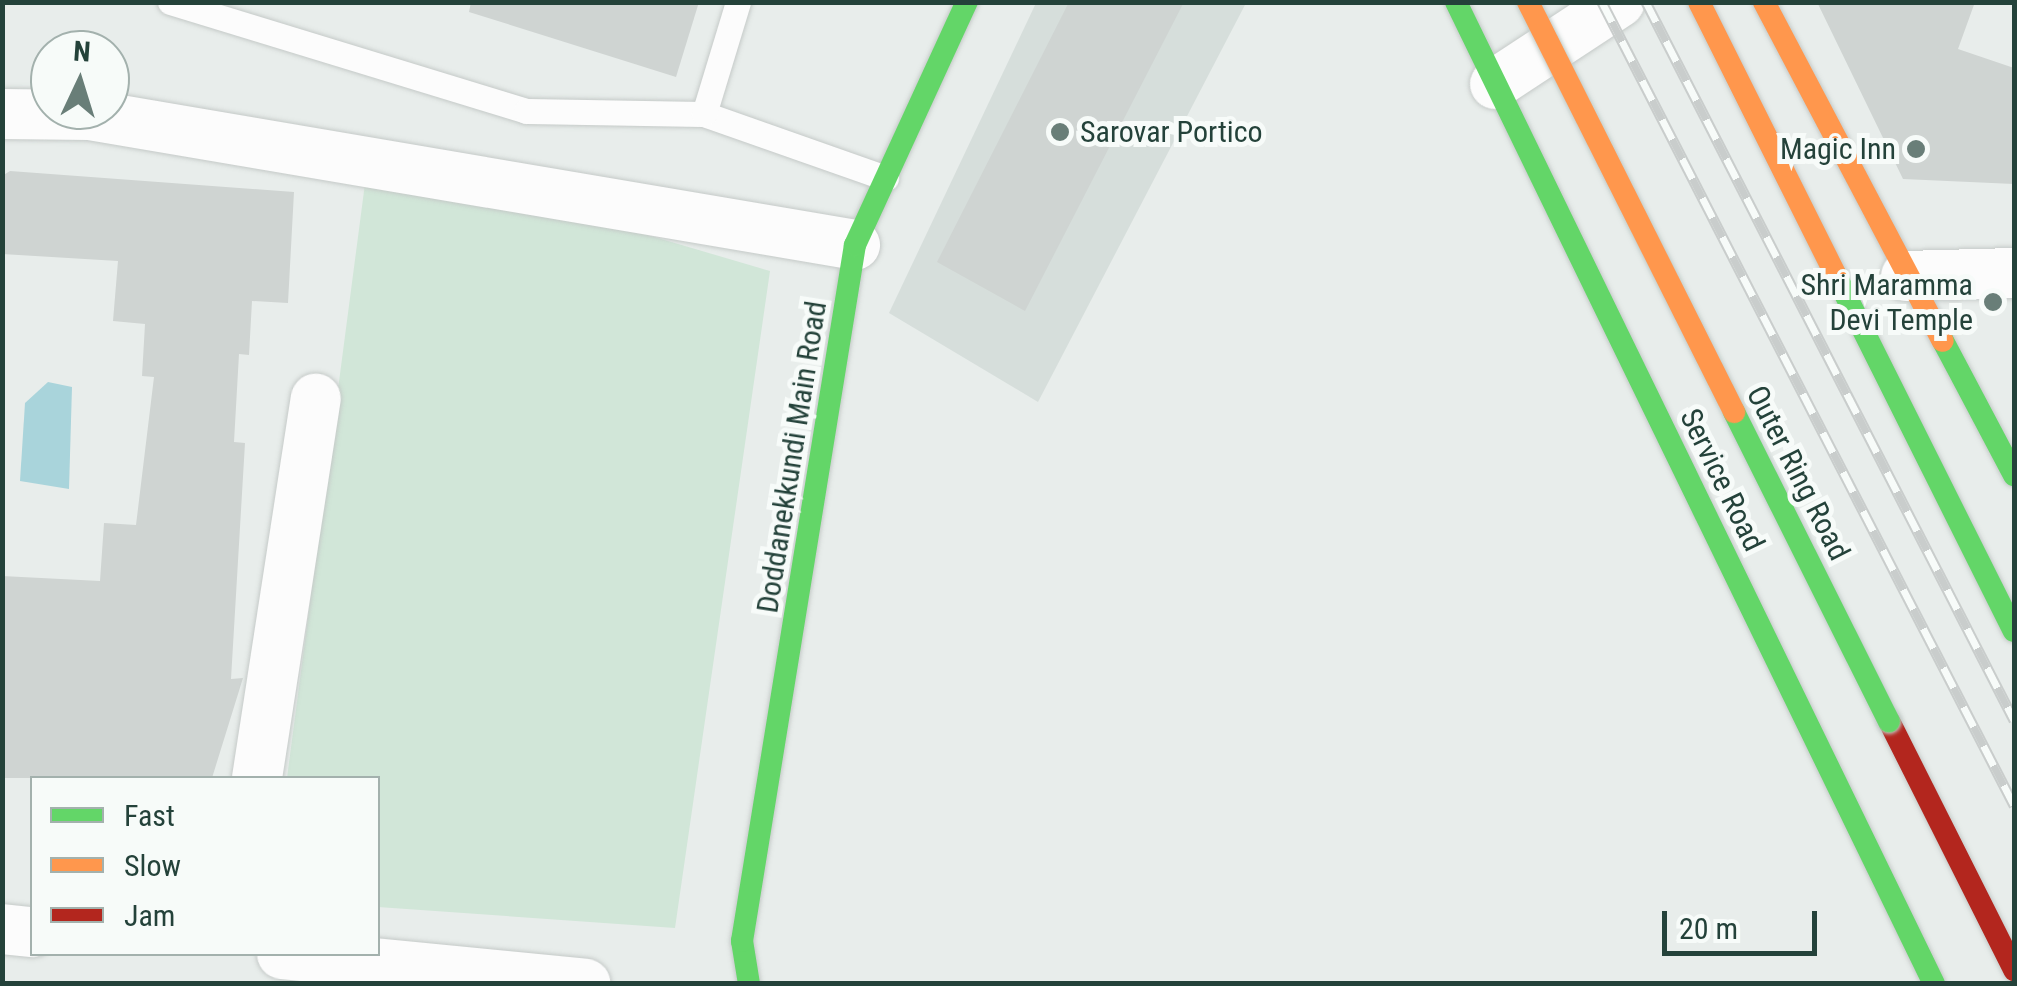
<!DOCTYPE html>
<style>
body{margin:0}
#map{position:relative;width:2017px;height:986px;overflow:hidden;background:#e8edeb;font-family:"Roboto Condensed",sans-serif}
div>[style]{position:absolute}
.built>*{inset:0;background:#d6dedb}
.green>*{inset:0;background:#d1e6d8}
.water>*{inset:0;background:#a9d4db}
.building>*{inset:0;background:#cfd4d2}
.roads{filter:drop-shadow(0 0 2px #c5cac8) drop-shadow(0 0 2px #c5cac8)}
.lane>*{height:25px;margin:-12.5px;padding:0 12.5px;transform-origin:12.5px;border-radius:12.5px;background:#fcfcfc}
.street>*{height:50px;margin:-25px;padding:0 25px;transform-origin:25px;border-radius:25px;background:#fcfcfc}
.fast>*{height:22px;margin:-11px;padding:0 11px;transform-origin:11px;border-radius:11px;background:#63d668}
.slow>*{height:22px;margin:-11px;padding:0 11px;transform-origin:11px;border-radius:11px;background:#ff974d}
.jam>*{height:22px;margin:-11px;padding:0 11px;transform-origin:11px;border-radius:11px;background:#b3261e}
.rail>*{height:11px;margin-top:-5.5px;transform-origin:0;background:repeating-linear-gradient(90deg,#f7fbf9 0 22px,#c9cdcc 0 44px);box-sizing:border-box;border-block:2px solid #c9cdcc}
.bridges{filter:drop-shadow(0 0 2px #c3ccc9) drop-shadow(0 0 2px #c3ccc9)}
.fast-bridge>*{height:22px;margin:-11px;padding:0 11px;transform-origin:11px;border-radius:11px;background:#63d668}
.slow-bridge>*{height:22px;margin:-11px;padding:0 11px;transform-origin:11px;border-radius:11px;background:#ff974d}
.dots>*{width:28px;height:28px;translate:-50% -50%;box-sizing:border-box;border:5px solid #f7fbf9;border-radius:50%}
span{translate:-50% -50%;white-space:nowrap;text-align:center;line-height:1.15;-webkit-text-stroke:10px #f7fbf9;paint-order:stroke}
.poi-label{font-size:30px;color:#24423a}
.left{translate:0 -50%;text-align:left}
.right{translate:-100% -50%;text-align:right}
.street-label{font-size:30px;color:#24423a}
.frame{position:absolute;inset:0;border:5px solid #24423a;pointer-events:none}
.legend{position:absolute;left:30px;top:776px;width:350px;height:180px;box-sizing:border-box;background:#f7fbf9;border:2px solid #a3b1ad;margin:0;padding:12px 18px;list-style:none;font-size:30px;color:#24423a}
.legend li{display:flex;align-items:center;gap:20px;height:50px}
.legend b{width:50px;border:2px solid #a3b1ad}
.north{position:absolute;left:30px;top:30px;width:100px;height:100px;box-sizing:border-box;background:#f7fbf9;border:2px solid #a3b1ad;border-radius:50%;rotate:4deg;font-size:28px;font-weight:700;line-height:40px;text-align:center;color:#24423a}
.north::after{content:'';display:block;margin:auto;width:35px;height:45px;background:#697e78;clip-path:polygon(50% 0,100% 100%,50% 72%,0 100%)}
.scale{position:absolute;left:1662px;top:911px;width:155px;height:45px;box-sizing:border-box;border:5px solid #24423a;border-top:0;padding-left:12px;font-size:30px;line-height:35px;white-space:nowrap;color:#24423a;-webkit-text-stroke:8px #f7fbf9;paint-order:stroke}
</style>
<div id="map">
<div class="built">
<div style="clip-path:polygon(1036px 3px,1246px 3px,1038px 402px,889px 313px)"></div>
</div>
<div class="green">
<div style="clip-path:polygon(369px 153px,770px 271px,675px 928px,378px 907px,378px 778px,287px 778px)"></div>
</div>
<div class="water">
<div style="clip-path:polygon(48px 382px,72px 387px,69px 489px,20px 481px,25px 403px)"></div>
</div>
<div class="building">
<div style="clip-path:polygon(471px 2px,699px 2px,676px 77px,469px 12px)"></div>
<div style="clip-path:polygon(1069px 2px,1184px 2px,1025px 311px,937px 262px)"></div>
<div style="clip-path:polygon(1817px 2px,1975px 2px,1958px 49px,2014px 68px,2014px 184px,1903px 179px)"></div>
<div style="clip-path:polygon(10px 171px,294px 192px,288px 303px,252px 301px,249px 355px,239px 354px,234px 442px,245px 443px,231px 679px,243px 678px,212px 778px,2px 778px,2px 576px,100px 581px,104px 523px,136px 525px,154px 377px,142px 376px,145px 324px,113px 321px,118px 261px,2px 254px,2px 176px)"></div>
</div>
<div class="roads">
<div class="lane">
<div style="left:170px;top:2px;width:372px;rotate:17deg"></div>
<div style="left:526px;top:111px;width:178px;rotate:1deg"></div>
<div style="left:704px;top:114px;width:193px;rotate:19.4deg"></div>
<div style="left:704px;top:114px;width:117px;rotate:-73.1deg"></div>
</div>
<div class="street">
<div style="left:1495px;top:84px;width:149px;rotate:-33.3deg"></div>
<div style="left:2px;top:114px;width:88px;rotate:0.7deg"></div>
<div style="left:90px;top:115px;width:776px;rotate:9.64deg"></div>
<div style="left:1906px;top:276px;width:108px;rotate:-1.6deg"></div>
<div style="left:257px;top:778px;width:384px;rotate:-81.2deg"></div>
<div style="left:2px;top:929px;width:30px;rotate:6deg"></div>
<div style="left:282px;top:954px;width:305px;rotate:5.6deg"></div>
</div>
<div class="fast">
<div style="left:1456px;top:2px;width:1092px;rotate:64.04deg"></div>
<div style="left:1835px;top:274px;width:399px;rotate:63.4deg"></div>
<div style="left:1943px;top:341px;width:152px;rotate:62.1deg"></div>
<div style="left:749px;top:984px;width:44px;rotate:-99.2deg"></div>
<div style="left:742px;top:941px;width:705px;rotate:-80.78deg"></div>
<div style="left:855px;top:245px;width:268px;rotate:-65.3deg"></div>
</div>
<div class="slow">
<div style="left:1699px;top:2px;width:304px;rotate:63.4deg"></div>
<div style="left:1764px;top:2px;width:383px;rotate:62.2deg"></div>
</div>
<div class="jam">
<div style="left:1889px;top:721px;width:279px;rotate:63.3deg"></div>
</div>
</div>
<div class="rail">
<div style="left:1602px;top:2px;width:903px;rotate:62.84deg"></div>
<div style="left:1646px;top:2px;width:807px;rotate:62.86deg"></div>
</div>
<div class="bridges">
<div class="fast-bridge">
<div style="left:1734px;top:412px;width:346px;rotate:63.4deg"></div>
</div>
<div class="slow-bridge">
<div style="left:1528px;top:2px;width:459px;rotate:63.3deg"></div>
</div>
</div>
<div class="dots">
<div style="left:1060px;top:132px;background:#697e78"></div>
<div style="left:1916px;top:149px;background:#697e78"></div>
<div style="left:1993px;top:302px;background:#697e78"></div>
</div>
<div class="poi-label">
<span class="left" style="left:1080px;top:132px">Sarovar Portico</span>
<span class="right" style="left:1896px;top:149px">Magic Inn</span>
<span class="right" style="left:1973px;top:302px">Shri Maramma<br>Devi Temple</span>
</div>
<div class="street-label">
<span style="left:792px;top:457px;rotate:-81deg">Doddanekkundi Main Road</span>
<span style="left:1798px;top:473px;rotate:63deg">Outer Ring Road</span>
<span style="left:1722px;top:480px;rotate:64deg">Service Road</span>
</div>
<div class="frame"></div>
<ul class="legend">
<li><b style="height:12px;background:#63d668"></b>Fast</li>
<li><b style="height:12px;background:#ff974d"></b>Slow</li>
<li><b style="height:12px;background:#b3261e"></b>Jam</li>
</ul>
<div class="north">N</div>
<div class="scale">20 m</div>
</div>
